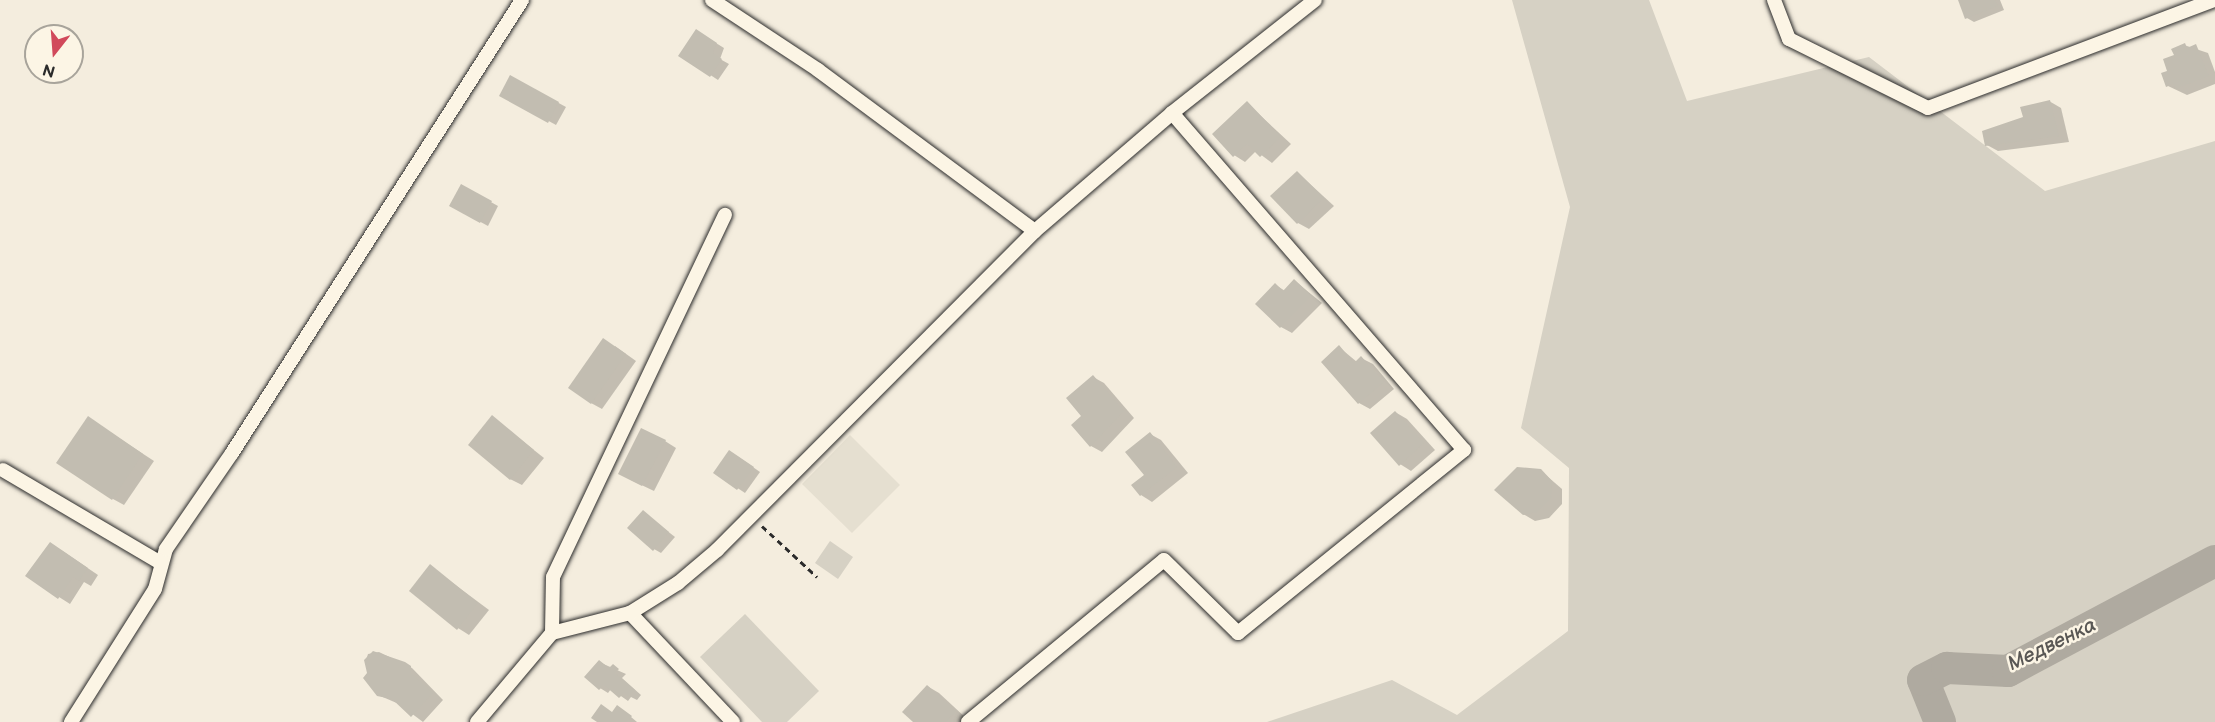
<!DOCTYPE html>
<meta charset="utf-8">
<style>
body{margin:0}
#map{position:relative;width:2215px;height:722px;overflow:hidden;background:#f4edde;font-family:"Balsamiq Sans",sans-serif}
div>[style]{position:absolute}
.built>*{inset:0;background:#e5dfd0}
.green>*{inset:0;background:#d6d1c4}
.shadow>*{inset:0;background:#0003}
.river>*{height:32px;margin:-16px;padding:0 16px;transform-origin:16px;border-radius:16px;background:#afaaa0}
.building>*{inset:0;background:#c2bdb1}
.path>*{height:3px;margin-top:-1.5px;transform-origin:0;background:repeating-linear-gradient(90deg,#2b2b2b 0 6px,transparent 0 10.5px)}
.roads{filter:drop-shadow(0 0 2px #2b2b2b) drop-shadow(0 0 2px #2b2b2b)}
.minor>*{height:14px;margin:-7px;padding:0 7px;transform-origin:7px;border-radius:7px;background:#fcf5e5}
span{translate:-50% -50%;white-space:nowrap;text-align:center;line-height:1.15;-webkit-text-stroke:5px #fcf5e5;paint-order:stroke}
.water-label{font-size:20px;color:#595754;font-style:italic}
.north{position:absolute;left:24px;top:24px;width:60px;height:60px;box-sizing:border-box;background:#fcf5e5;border:2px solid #a8a49b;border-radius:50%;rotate:197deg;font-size:16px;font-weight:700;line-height:24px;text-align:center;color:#2b2b2b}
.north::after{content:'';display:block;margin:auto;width:21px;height:27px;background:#d1495b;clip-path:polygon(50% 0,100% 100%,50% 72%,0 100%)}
</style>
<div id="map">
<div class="built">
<div style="clip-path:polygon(850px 435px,900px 485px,852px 533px,802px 484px)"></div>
</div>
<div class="green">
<div style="clip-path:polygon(1512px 0,1649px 0,1687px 101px,1869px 57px,2045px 191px,2215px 141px,2215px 722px,1267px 722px,1392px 680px,1457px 715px,1568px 631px,1569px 468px,1521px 428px,1570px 207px)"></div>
<div style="clip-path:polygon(830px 541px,853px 557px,838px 579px,815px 563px)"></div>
<div style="clip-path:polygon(745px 614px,819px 691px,787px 722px,762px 722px,700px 657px)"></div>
</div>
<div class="shadow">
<div style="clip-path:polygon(1959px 0,2000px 0,2004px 10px,1974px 22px,1967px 18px)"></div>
<div style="clip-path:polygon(703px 35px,724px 48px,720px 59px,729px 64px,718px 80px,680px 55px)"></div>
<div style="clip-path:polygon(2184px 45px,2208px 53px,2215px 72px,2215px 84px,2187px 95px,2168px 86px,2176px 56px)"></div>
<div style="clip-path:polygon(511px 77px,566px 107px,556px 125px,501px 95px)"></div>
<div style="clip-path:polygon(2049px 101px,2061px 108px,2069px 142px,1998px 151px,1987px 145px)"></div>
<div style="clip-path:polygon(1247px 103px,1291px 144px,1272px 163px,1256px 151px,1245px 162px,1234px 155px)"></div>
<div style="clip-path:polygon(1297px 172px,1334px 206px,1309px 229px,1298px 223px)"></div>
<div style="clip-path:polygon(462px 186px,498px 206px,488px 226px,451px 206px)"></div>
<div style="clip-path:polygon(1295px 281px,1322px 303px,1292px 333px,1281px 327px,1276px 285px,1285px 291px)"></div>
<div style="clip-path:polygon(615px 346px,636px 361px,602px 409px,591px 403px)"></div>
<div style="clip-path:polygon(1339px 347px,1357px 362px,1361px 358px,1373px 364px,1394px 389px,1370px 409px,1359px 403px)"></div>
<div style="clip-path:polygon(1093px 377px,1104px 383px,1134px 418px,1102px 452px,1091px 446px,1083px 416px)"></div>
<div style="clip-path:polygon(1395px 412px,1407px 419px,1435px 450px,1411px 471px,1400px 464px)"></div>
<div style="clip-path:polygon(492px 417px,544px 458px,522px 485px,510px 479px)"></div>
<div style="clip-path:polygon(99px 425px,154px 461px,124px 505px,113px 499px)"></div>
<div style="clip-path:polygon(1150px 434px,1161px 440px,1188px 473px,1152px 502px,1141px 495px)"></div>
<div style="clip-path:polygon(665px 441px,676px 448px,654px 491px,631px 480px)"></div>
<div style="clip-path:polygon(737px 456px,760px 472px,745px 493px,715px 473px)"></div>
<div style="clip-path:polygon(1540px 470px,1562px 489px,1562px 504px,1549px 518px,1535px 521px,1523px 514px)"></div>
<div style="clip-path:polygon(643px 512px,675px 537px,661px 553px,654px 549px)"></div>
<div style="clip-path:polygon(61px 550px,98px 575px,91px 586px,84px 582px,70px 604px,59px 597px)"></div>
<div style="clip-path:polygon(430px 566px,489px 610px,469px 635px,458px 628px)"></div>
<div style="clip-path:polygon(379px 652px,412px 668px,443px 700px,423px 722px,399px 704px,378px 695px,366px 660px,368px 654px)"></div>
<div style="clip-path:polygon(599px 662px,626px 674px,622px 678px,641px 695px,637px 700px,631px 697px,628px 701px,611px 689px,608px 693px,600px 688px)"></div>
<div style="clip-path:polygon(927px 686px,939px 693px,966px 718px,962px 722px,915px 722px)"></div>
<div style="clip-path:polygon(624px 711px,637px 722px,599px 722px,613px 713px)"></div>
</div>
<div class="river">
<div style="left:1940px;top:722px;width:45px;rotate:-112deg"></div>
<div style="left:1923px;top:680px;width:27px;rotate:-27deg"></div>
<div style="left:1947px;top:668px;width:61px;rotate:2.8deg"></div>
<div style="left:2008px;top:671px;width:234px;rotate:-28deg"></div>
</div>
<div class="building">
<div style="clip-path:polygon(1958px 0,1995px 0,1998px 6px,1965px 19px)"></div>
<div style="clip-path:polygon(696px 29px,717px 43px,713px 53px,722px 59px,710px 77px,678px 56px)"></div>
<div style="clip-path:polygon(2185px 43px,2187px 48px,2196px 44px,2209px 76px,2175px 89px,2173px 84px,2166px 87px,2161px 73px,2167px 71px,2163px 59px,2174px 55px,2171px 49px)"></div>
<div style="clip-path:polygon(510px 75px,559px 102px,548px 123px,499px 96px)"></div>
<div style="clip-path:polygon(2050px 100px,2059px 136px,1985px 146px,1982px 131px,2023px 117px,2020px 107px)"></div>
<div style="clip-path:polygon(1247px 101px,1281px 137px,1260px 157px,1247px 144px,1233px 157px,1212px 134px)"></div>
<div style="clip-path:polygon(1297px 171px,1324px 198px,1297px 224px,1270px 196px)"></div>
<div style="clip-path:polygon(461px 184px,492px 201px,480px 223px,449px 206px)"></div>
<div style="clip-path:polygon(1294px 279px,1312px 296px,1280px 328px,1255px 304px,1275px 283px,1283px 291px)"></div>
<div style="clip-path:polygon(603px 338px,626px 354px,591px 404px,568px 388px)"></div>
<div style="clip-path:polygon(1339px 345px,1354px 363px,1361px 356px,1384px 382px,1358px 404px,1321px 362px)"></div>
<div style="clip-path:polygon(1093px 375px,1124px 411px,1090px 447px,1071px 425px,1081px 416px,1066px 398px)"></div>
<div style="clip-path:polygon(1395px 411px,1424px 443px,1399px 466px,1370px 433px)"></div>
<div style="clip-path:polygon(492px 415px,534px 450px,510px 480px,468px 445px)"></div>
<div style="clip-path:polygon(88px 416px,143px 454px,112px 500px,56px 463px)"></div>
<div style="clip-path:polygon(641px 428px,666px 440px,642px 486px,618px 474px)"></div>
<div style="clip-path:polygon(1150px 432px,1177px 467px,1140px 496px,1131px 485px,1144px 475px,1125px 452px)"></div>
<div style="clip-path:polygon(729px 450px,754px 467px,737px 490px,713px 473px)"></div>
<div style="clip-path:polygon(1517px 467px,1541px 469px,1552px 481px,1551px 498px,1537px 512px,1523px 515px,1494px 490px)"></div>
<div style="clip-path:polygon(643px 510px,669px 532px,653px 551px,627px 528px)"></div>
<div style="clip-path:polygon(50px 542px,88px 568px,79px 581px,73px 577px,58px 599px,25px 576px)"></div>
<div style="clip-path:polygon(430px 564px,478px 603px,457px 630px,409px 591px)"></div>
<div style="clip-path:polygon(373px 651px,405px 662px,411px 666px,411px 673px,433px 693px,411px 717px,392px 699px,377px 696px,363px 678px,367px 673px,364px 660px)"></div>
<div style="clip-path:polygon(599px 660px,609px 668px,613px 664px,619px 669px,615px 673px,635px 690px,628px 697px,624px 693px,619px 698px,604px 685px,599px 690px,584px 677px)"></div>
<div style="clip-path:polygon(927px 685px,956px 711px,946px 722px,913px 722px,902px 712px)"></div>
<div style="clip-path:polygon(601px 704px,612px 712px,617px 705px,632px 716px,627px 722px,597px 722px,591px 718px)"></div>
</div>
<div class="path">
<div style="left:762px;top:526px;width:75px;rotate:42.8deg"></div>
</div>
<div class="roads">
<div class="minor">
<div style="left:712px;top:0;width:127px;rotate:33.4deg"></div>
<div style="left:818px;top:70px;width:270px;rotate:36.6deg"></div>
<div style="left:1774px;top:0;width:42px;rotate:69deg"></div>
<div style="left:1789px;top:39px;width:155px;rotate:26.4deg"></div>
<div style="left:1928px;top:108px;width:306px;rotate:-20.7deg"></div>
<div style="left:3px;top:470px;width:183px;rotate:30.5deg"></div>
<div style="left:630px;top:613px;width:150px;rotate:46.6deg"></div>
<div style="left:552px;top:633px;width:56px;rotate:-89deg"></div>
<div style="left:553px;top:577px;width:401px;rotate:-64.6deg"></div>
<div style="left:71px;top:722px;width:157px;rotate:-57.7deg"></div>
<div style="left:155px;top:589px;width:41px;rotate:-74.6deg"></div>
<div style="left:166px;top:549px;width:116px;rotate:-55.5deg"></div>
<div style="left:232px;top:453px;width:538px;rotate:-57.37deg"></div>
<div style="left:477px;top:722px;width:116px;rotate:-49.9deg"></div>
<div style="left:552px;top:633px;width:81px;rotate:-14.4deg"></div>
<div style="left:630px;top:613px;width:57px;rotate:-32deg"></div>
<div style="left:678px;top:583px;width:51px;rotate:-40.2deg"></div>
<div style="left:717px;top:550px;width:450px;rotate:-45.1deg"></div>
<div style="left:1035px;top:231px;width:181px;rotate:-40.7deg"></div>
<div style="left:1172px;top:113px;width:182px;rotate:-38.3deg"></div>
<div style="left:968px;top:722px;width:254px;rotate:-39.6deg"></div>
<div style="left:1164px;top:560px;width:104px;rotate:44.6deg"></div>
<div style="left:1238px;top:633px;width:291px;rotate:-39deg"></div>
<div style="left:1464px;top:450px;width:446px;rotate:-130.9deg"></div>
</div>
</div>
<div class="water-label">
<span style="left:2052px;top:645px;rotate:-26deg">Медвенка</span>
</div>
<div class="north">N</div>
</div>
